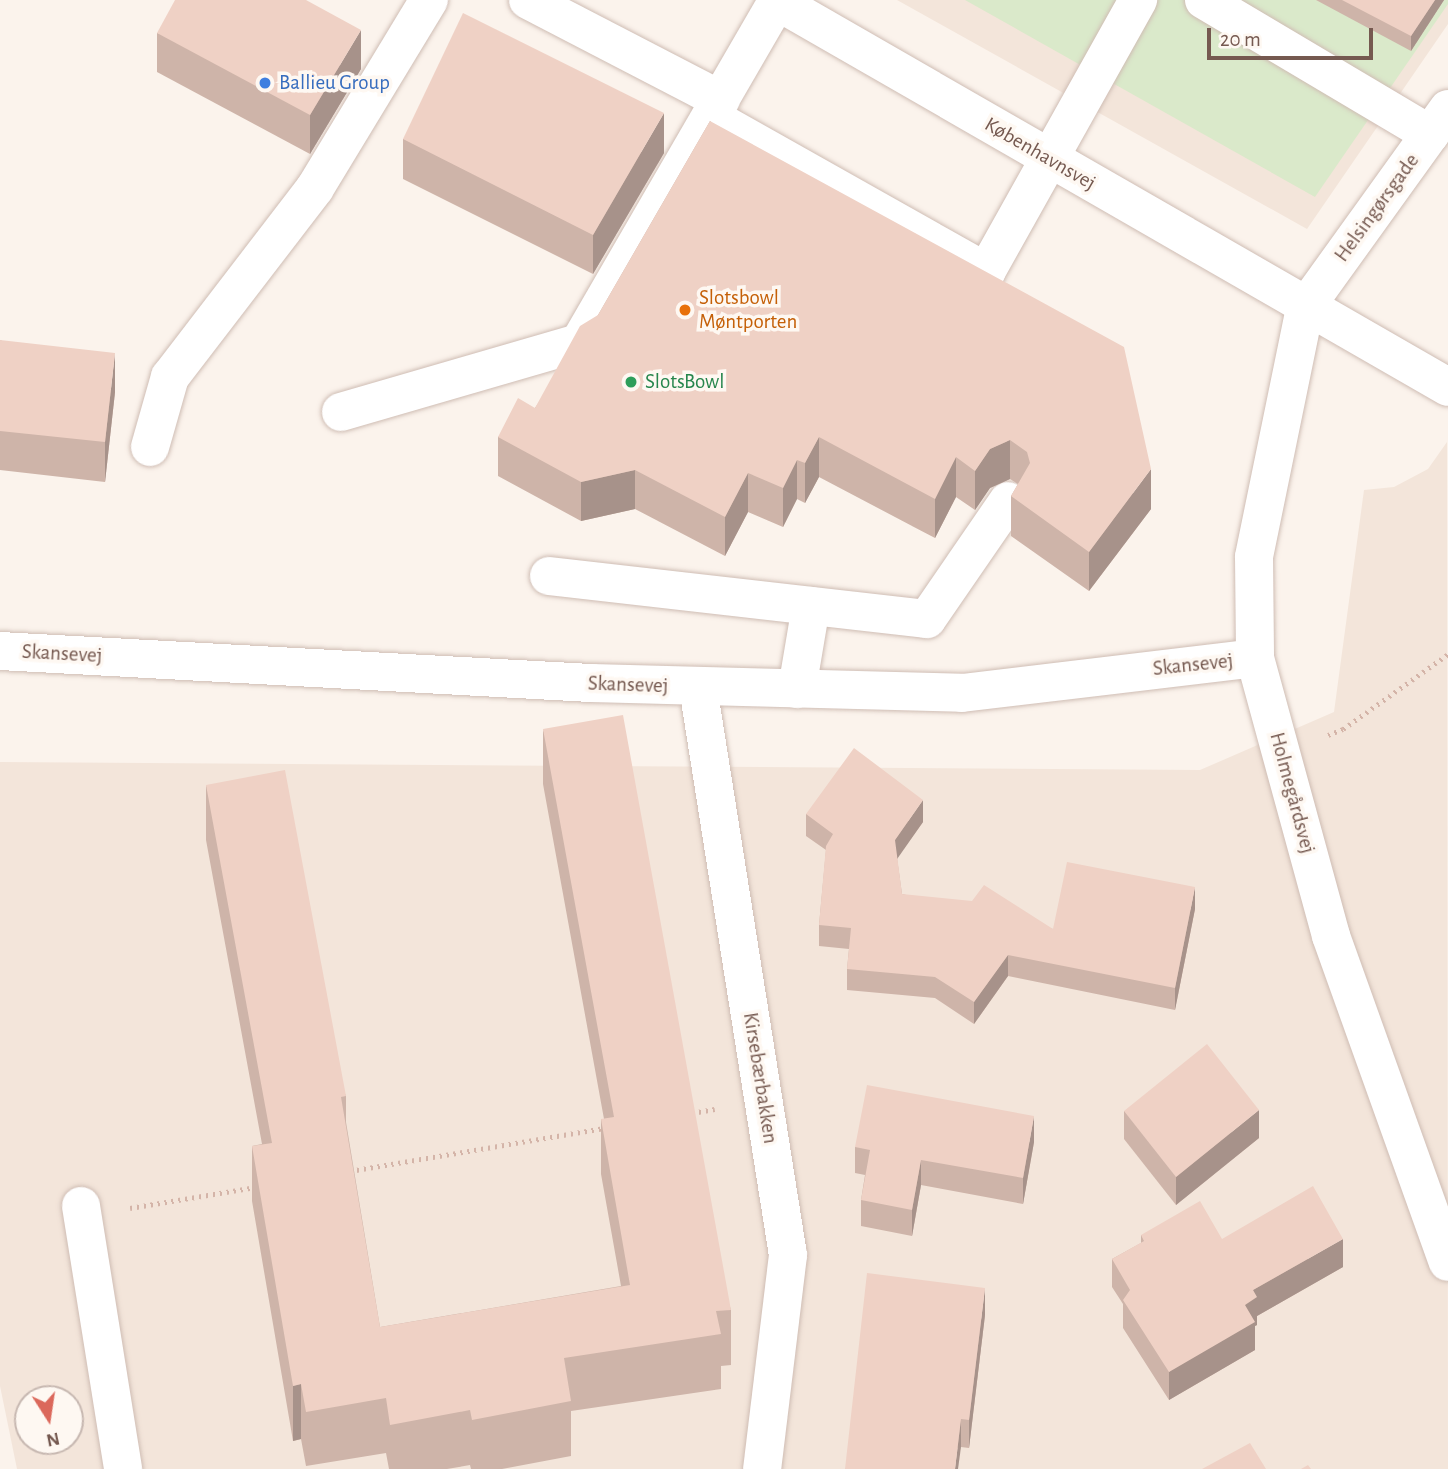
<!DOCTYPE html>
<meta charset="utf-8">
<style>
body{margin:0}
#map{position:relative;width:1448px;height:1469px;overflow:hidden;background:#fbf3ec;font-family:"Alegreya Sans",sans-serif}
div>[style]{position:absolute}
.residential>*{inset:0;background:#f3e5da}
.green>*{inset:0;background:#dae9ca}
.path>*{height:4.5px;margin-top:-2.25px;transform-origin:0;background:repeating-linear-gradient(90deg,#d4b4a8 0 2px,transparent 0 7px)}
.roads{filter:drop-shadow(0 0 2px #cfbdb4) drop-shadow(0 0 2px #cfbdb4)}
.minor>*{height:38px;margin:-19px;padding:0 19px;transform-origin:19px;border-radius:19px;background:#fff}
.wall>*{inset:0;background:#ceb4a9}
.shaded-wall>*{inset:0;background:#a7928a}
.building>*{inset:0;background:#efd1c5}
.dots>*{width:19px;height:19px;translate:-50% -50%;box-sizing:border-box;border:4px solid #fef8f2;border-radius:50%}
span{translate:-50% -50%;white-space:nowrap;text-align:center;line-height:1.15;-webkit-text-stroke:7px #fef8f2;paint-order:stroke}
.shop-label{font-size:21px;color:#366cbe}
.left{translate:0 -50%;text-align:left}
.street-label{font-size:21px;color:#755950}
.food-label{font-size:21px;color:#c56008}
.leisure-label{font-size:21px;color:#27864d}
.north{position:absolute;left:14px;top:1385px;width:70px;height:70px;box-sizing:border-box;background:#fef8f2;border:2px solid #c7b8b1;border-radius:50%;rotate:168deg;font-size:19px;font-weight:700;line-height:28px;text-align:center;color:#755950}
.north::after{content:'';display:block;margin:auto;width:24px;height:32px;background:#db685b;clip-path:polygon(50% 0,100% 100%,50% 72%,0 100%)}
.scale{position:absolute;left:1207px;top:28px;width:166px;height:32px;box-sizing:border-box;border:4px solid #755950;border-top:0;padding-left:9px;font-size:21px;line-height:24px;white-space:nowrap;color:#755950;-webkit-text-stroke:5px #fef8f2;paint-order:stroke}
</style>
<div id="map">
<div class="residential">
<div style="clip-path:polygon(897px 0,1448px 0,1448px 24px,1307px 229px)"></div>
<div style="clip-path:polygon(evenodd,1447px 442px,1448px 1469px,17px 1469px,0 1386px,0 762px,1200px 770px,1334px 712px,1364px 490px,1394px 487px,1428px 469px,1447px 442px,28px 1399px,70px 1399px,70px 1441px,28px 1441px,28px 1399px)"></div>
</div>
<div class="green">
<div style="clip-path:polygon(965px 0,1448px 0,1448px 4px,1315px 197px)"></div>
</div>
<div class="path">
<div style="left:1328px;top:735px;width:16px;rotate:-22deg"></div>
<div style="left:1343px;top:729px;width:129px;rotate:-35.5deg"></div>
<div style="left:692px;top:1113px;width:23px;rotate:-10deg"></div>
<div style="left:350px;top:1171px;width:258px;rotate:-9.6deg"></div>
<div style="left:130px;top:1208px;width:128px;rotate:-9.5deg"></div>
</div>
<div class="roads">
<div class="minor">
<div style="left:528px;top:0;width:217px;rotate:27.4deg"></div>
<div style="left:775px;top:0;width:776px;rotate:29.9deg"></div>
<div style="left:1204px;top:0;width:263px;rotate:30.7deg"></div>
<div style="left:1448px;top:109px;width:245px;rotate:125.7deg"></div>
<div style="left:1305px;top:308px;width:254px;rotate:101.6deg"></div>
<div style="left:1254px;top:557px;width:101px;rotate:89.4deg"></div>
<div style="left:1255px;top:658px;width:288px;rotate:74.7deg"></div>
<div style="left:1331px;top:936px;width:346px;rotate:70.3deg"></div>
<div style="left:711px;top:117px;width:316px;rotate:29.4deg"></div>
<div style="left:986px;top:272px;width:312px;rotate:-60.8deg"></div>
<div style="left:341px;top:412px;width:248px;rotate:-16.2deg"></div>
<div style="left:579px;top:343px;width:395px;rotate:-59.9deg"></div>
<div style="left:150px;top:447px;width:73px;rotate:-74.1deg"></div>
<div style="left:170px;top:377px;width:238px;rotate:-52.5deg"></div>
<div style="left:315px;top:188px;width:220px;rotate:-58.8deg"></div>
<div style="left:549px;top:576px;width:380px;rotate:6.5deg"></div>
<div style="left:927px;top:619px;width:143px;rotate:-55.5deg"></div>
<div style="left:0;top:651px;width:592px;rotate:3.1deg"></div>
<div style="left:591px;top:683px;width:371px;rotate:1.5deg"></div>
<div style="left:962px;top:693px;width:295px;rotate:-6.8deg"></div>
<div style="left:698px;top:687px;width:575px;rotate:81deg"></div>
<div style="left:788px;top:1255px;width:216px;rotate:96.9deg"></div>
<div style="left:797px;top:689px;width:84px;rotate:-80.4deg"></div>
<div style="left:81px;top:1206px;width:266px;rotate:80.9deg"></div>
</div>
</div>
<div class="wall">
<div style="clip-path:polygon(1316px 0,1444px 0,1411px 51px)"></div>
<div style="clip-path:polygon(157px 33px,361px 69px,310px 154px,157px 72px)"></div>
<div style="clip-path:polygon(710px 121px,1151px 509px,1089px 591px,1011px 536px,1011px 496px,1018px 484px,1010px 479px,990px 488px,975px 510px,956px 497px,935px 538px,819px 477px,805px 503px,797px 499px,783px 527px,748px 512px,725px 556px,635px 509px,581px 521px,498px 476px,498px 437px,535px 408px,598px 315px)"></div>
<div style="clip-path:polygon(403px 139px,664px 153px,593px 274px,403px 179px)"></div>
<div style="clip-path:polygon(0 340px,115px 392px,105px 482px,0 470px)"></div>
<div style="clip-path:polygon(543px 729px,731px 1310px,731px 1365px,721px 1366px,721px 1389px,571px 1411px,571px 1456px,502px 1469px,471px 1469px,470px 1465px,447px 1469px,389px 1469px,386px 1453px,306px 1466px,301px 1439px,293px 1441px,252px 1201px,252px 1146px,262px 1144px,206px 840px,206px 785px,346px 1096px,346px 1122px,380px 1327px,621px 1286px,601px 1174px,601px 1119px,604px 1119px,543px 784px)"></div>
<div style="clip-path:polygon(806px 814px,923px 822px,897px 858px,902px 894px,1053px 929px,1195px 909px,1175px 1010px,1008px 976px,974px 1024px,935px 998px,847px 990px,847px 969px,849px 949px,819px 946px,819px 925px,826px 850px,806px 836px)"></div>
<div style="clip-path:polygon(1124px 1111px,1259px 1138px,1176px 1205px,1124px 1139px)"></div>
<div style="clip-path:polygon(1034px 1142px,1023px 1204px,921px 1185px,912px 1236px,861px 1226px,861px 1200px,865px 1175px,855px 1173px,855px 1147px)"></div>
<div style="clip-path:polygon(1141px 1235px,1222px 1239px,1343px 1267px,1257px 1316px,1257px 1325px,1255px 1326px,1255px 1350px,1169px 1400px,1123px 1328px,1123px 1304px,1112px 1287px,1112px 1259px,1141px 1243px)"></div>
<div style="clip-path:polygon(985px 1315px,969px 1448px,961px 1447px,845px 1469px)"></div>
</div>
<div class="shaded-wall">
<div style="clip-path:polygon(1435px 0,1444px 0,1411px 51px,1411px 36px)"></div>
<div style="clip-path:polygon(361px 30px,361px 69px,310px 154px,310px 115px)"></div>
<div style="clip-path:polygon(664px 113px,664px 153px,593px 274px,593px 235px)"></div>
<div style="clip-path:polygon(115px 353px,115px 392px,105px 482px,105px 442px)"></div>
<div style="clip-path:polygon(819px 437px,819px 477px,805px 503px,805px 463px)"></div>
<div style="clip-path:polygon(1010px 440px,1010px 479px,990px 488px,975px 510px,975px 471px,990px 449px)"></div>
<div style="clip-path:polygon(956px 457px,956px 497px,935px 538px,935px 499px)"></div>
<div style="clip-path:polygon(797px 460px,797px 499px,783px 527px,783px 488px)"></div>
<div style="clip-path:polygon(1151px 469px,1151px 509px,1089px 591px,1089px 552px)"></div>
<div style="clip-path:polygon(635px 470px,635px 509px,581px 521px,581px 482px)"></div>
<div style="clip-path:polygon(748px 473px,748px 512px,725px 556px,725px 517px)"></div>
<div style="clip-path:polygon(923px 800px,923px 822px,895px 862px,895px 840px)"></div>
<div style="clip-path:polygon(1195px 887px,1195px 909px,1175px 1010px,1175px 988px)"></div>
<div style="clip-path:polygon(1008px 955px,1008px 976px,974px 1024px,974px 1002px)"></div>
<div style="clip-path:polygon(1259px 1110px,1259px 1138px,1176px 1205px,1176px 1177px)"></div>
<div style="clip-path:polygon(1034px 1116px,1034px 1142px,1023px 1204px,1023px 1178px)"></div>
<div style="clip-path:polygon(921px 1160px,921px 1185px,912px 1236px,912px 1210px)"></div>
<div style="clip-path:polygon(1343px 1239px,1343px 1267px,1257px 1316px,1257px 1325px,1255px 1326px,1255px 1350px,1169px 1400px,1169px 1372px,1245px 1305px,1253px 1290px)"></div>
<div style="clip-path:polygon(985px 1288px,985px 1315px,969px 1448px,969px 1420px)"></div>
<div style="clip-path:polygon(301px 1384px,301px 1439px,293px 1441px,293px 1386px)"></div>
<div style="clip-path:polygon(961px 1419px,961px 1447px,958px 1469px,955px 1469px)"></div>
</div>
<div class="building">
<div style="clip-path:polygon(175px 0,306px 0,361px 30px,310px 115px,157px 33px)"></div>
<div style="clip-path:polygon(1342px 0,1435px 0,1411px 36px)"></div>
<div style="clip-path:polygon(463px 13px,664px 113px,593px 235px,403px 139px)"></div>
<div style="clip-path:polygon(710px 121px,1124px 347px,1151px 469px,1089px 552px,1011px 496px,1030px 463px,1027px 452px,1010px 440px,990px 449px,975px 471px,956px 457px,935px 499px,819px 437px,805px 463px,797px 460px,783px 488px,748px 473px,725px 517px,635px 470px,581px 482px,498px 437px,518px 398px,535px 408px,580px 326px,598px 315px)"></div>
<div style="clip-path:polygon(0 340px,115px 353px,105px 442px,0 431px)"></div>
<div style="clip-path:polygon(623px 715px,731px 1310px,716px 1311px,721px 1334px,564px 1358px,571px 1401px,472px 1420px,470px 1410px,390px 1425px,386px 1398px,306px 1412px,301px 1384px,293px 1386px,252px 1146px,272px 1143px,206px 785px,285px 770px,346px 1096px,341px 1097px,380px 1327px,630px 1285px,601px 1119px,614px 1117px,543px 729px)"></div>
<div style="clip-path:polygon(854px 748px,923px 800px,895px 840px,902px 894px,972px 901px,984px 885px,1053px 929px,1067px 862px,1195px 887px,1175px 988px,1008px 955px,974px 1002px,935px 977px,847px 969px,851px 928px,819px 925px,826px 846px,833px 834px,806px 814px)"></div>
<div style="clip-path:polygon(1207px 1044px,1259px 1110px,1176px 1177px,1124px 1111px)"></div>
<div style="clip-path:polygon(867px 1085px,1034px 1116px,1023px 1178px,921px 1160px,912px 1210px,861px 1200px,870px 1150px,855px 1147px)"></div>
<div style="clip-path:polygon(1313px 1186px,1343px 1239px,1253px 1290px,1257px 1297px,1245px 1305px,1255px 1322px,1169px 1372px,1123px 1300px,1130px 1290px,1112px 1259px,1144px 1241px,1141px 1235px,1200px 1201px,1222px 1239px)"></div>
<div style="clip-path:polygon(867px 1273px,985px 1288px,969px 1420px,961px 1419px,955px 1469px,845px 1469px)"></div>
<div style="clip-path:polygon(1250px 1443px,1266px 1469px,1202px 1469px)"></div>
<div style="clip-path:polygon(1308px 1465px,1311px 1469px,1301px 1469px)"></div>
</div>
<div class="dots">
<div style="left:265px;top:83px;background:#3f7fe0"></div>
<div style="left:685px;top:310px;background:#e8710a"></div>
<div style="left:631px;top:382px;background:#2e9e5b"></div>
</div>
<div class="shop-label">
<span class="left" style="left:279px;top:83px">Ballieu Group</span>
</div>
<div class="street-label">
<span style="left:1040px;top:154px;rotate:30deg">Københavnsvej</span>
<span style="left:1377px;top:208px;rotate:-54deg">Helsingørsgade</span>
<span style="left:62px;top:654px;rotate:3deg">Skansevej</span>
<span style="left:1193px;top:665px;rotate:-6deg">Skansevej</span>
<span style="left:628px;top:685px;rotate:2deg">Skansevej</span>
<span style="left:1292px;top:793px;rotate:75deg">Holmegårdsvej</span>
<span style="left:760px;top:1078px;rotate:81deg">Kirsebærbakken</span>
</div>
<div class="food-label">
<span class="left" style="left:699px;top:310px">Slotsbowl<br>Møntporten</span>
</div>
<div class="leisure-label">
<span class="left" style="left:645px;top:382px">SlotsBowl</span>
</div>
<div class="north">N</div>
<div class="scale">20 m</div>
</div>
